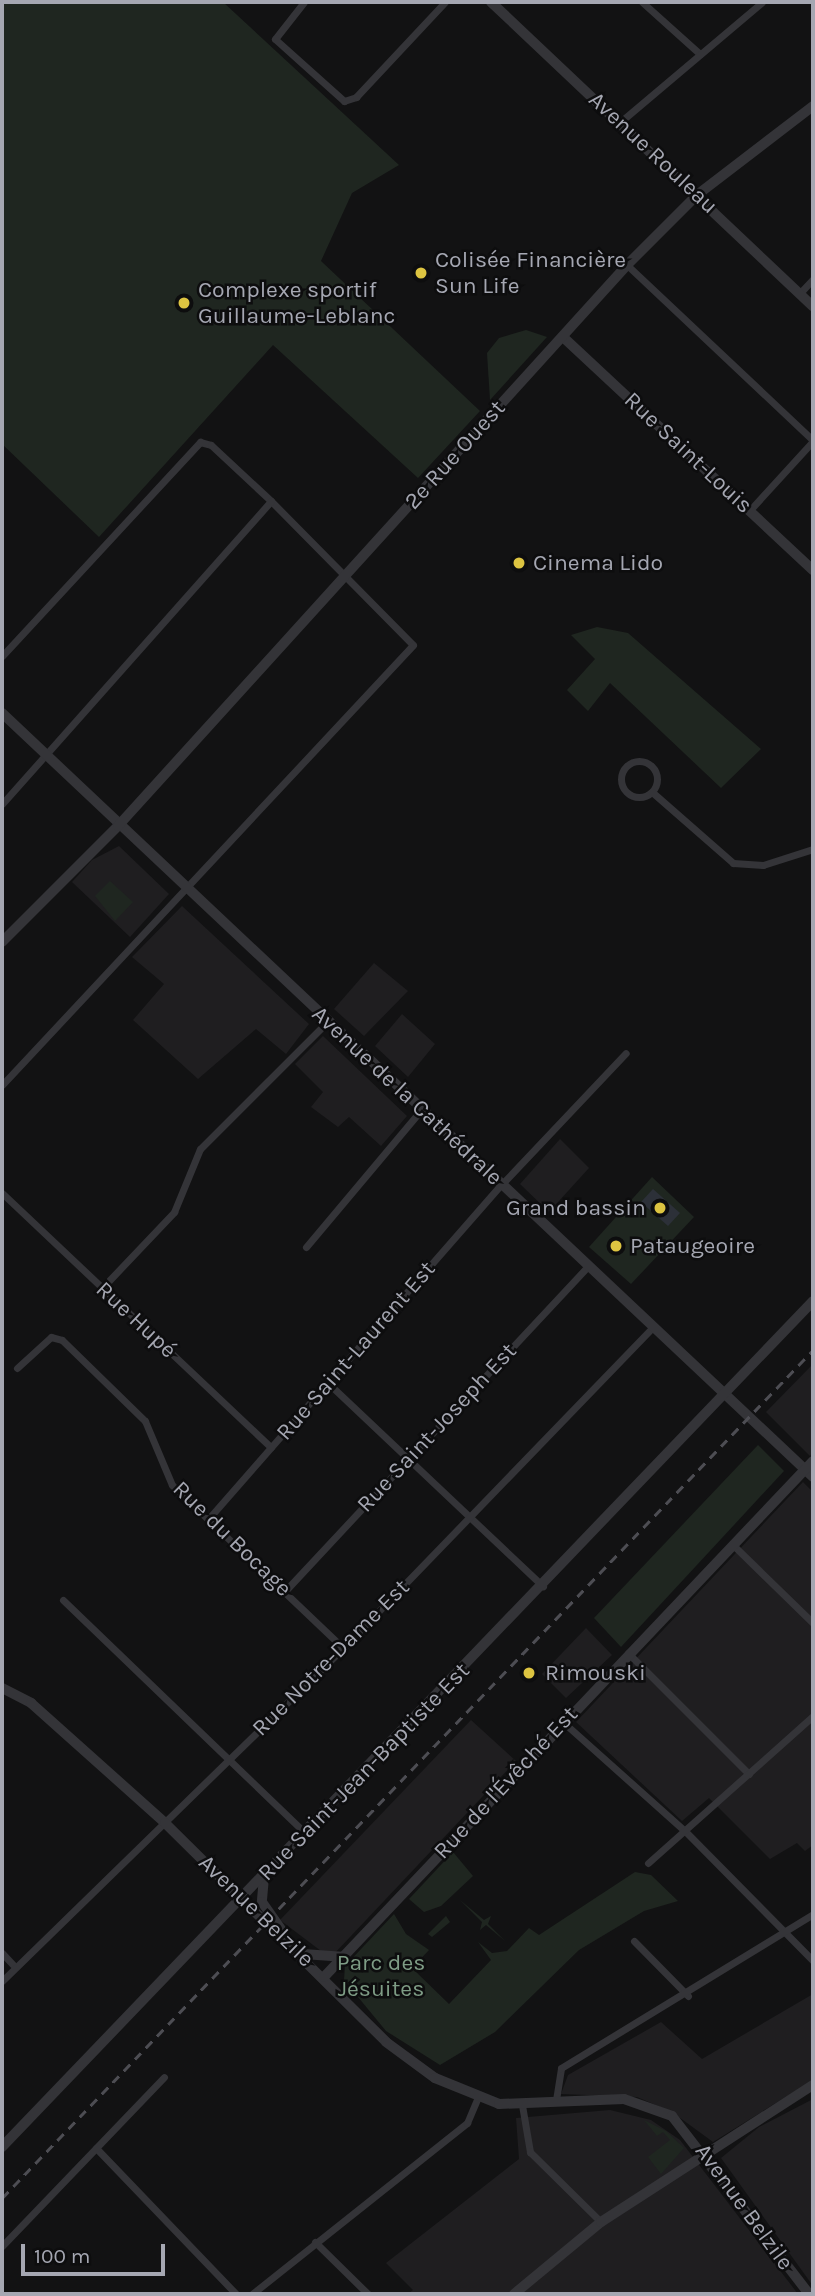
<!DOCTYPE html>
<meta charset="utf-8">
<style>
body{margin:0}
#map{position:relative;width:815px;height:2296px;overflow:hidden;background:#121213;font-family:Karla,sans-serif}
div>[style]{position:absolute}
.built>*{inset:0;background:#1f1e20}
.green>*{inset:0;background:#1f2620}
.water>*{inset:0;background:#2c3038}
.round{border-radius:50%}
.minor>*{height:7px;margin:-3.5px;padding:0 3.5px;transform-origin:3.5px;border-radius:3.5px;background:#343438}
.minor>.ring{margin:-3.5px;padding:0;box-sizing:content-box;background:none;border:7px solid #343438;border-radius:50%}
.tertiary>*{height:10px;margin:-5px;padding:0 5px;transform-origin:5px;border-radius:5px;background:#343438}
.rail>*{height:2.5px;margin-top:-1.25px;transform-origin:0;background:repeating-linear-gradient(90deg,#4d4d53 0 9px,transparent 0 16px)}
.dots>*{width:19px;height:19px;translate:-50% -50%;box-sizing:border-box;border:4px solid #0d0d0e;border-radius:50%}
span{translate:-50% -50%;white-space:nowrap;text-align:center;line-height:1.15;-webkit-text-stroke:5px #0d0d0e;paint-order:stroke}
.street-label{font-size:23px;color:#a5a7b2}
.poi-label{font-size:23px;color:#a5a7b2}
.left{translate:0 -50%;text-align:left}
.right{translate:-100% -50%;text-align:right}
.park-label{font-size:23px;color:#7e9c85}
.frame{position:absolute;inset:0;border:4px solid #a5a7b2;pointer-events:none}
.scale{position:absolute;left:21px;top:2244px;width:144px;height:32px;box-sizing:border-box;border:4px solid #a5a7b2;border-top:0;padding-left:9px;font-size:21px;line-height:24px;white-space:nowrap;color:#a5a7b2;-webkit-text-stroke:5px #0d0d0e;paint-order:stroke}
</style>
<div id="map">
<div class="built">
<div style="clip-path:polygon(119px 846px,169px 894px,130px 937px,72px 882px,92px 860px)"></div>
<div style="clip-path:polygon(182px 906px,309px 1024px,286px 1054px,256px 1029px,198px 1079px,133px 1020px,164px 984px,132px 957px)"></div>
<div style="clip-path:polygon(374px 963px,408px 991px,364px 1036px,334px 1009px)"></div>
<div style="clip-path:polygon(402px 1014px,435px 1044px,408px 1077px,375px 1046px)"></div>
<div style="clip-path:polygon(323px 1036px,407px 1116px,381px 1146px,349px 1117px,338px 1127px,311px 1107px,323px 1092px,295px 1064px)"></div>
<div style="clip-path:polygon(560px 1139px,589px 1168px,549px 1212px,520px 1184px)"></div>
<div style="clip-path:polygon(813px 1364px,813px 1452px,810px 1456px,766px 1412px)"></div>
<div style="clip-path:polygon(803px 1482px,813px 1492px,813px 1845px,805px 1851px,797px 1843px,770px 1859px,709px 1798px,682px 1821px,576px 1722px)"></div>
<div style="clip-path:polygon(586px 1628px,612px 1655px,566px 1698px,542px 1674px)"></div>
<div style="clip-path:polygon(471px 1720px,516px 1761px,334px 1954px,321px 1951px,280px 1920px)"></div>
<div style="clip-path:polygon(813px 1994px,813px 2080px,713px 2142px,672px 2112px,637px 2097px,561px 2094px,568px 2075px,661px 2022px,702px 2059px)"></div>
<div style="clip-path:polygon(813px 2099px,813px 2286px,721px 2158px,759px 2127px)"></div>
<div style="clip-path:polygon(610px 2110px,651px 2120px,680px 2140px,798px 2294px,408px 2294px,413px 2290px,386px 2263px,519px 2159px,516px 2118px)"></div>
</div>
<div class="green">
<div style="clip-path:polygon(2px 2px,223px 2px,399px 165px,352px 193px,321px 261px,480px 411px,418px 478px,273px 345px,99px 537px,2px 444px)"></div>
<div style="clip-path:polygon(526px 330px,547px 337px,490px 400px,487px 353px,499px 338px)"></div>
<div style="clip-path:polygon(597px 627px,628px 633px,761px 749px,721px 788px,610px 683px,588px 711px,567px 690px,595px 659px,571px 635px)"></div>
<div style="clip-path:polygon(110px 881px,133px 902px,115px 921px,95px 896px)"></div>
<div style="clip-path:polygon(652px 1177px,694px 1217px,631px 1284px,589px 1247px)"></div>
<div style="clip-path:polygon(758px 1445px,784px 1471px,621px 1647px,594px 1618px)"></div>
<div style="clip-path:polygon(453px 1852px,473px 1876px,441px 1906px,424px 1912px,409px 1899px)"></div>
<div style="clip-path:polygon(635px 1872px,651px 1875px,678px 1901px,644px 1911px,579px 1950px,495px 2032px,440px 2065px,386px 2031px,344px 1980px,345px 1966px,394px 1914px,406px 1934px,429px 1950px,412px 1968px,449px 2004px,491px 1960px,478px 1942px,492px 1953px,507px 1951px,529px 1928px,539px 1935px)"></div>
<div style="clip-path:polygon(460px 1900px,484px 1920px,491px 1916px,488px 1924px,505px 1941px,486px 1925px,480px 1930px,482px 1922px)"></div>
<div style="clip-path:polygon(446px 1916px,450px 1922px,432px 1937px,428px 1934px)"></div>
<div style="clip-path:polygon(644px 2120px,666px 2131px,684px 2148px,661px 2174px,648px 2157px,670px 2140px,663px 2132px,657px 2136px)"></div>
</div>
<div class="water">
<div style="clip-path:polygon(653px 1189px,680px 1213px,668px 1226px,641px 1202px)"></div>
<div class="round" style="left:607px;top:1237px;width:18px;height:18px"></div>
</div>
<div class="minor">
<div style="left:304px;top:2px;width:47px;rotate:128.1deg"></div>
<div style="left:275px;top:39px;width:93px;rotate:41.9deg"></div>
<div style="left:344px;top:101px;width:13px;rotate:-18deg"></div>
<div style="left:356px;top:97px;width:130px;rotate:-46.9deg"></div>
<div style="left:642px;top:2px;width:78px;rotate:41.9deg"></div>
<div style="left:619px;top:123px;width:187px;rotate:-40.2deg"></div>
<div style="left:627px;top:265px;width:255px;rotate:43.3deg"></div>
<div style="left:800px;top:293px;width:19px;rotate:-47deg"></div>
<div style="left:750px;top:510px;width:93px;rotate:-47.6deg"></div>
<div style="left:2px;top:656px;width:292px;rotate:-47.2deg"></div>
<div style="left:200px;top:442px;width:11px;rotate:15deg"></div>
<div style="left:211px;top:445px;width:82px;rotate:43deg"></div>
<div style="left:271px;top:501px;width:202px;rotate:45.4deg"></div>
<div style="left:413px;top:645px;width:602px;rotate:133.05deg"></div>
<div class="ring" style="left:621px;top:761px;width:29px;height:29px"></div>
<div style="left:652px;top:792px;width:108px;rotate:41.2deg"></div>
<div style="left:733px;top:863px;width:30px;rotate:4deg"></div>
<div style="left:763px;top:865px;width:52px;rotate:-17.7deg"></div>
<div style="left:2px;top:804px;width:405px;rotate:-48.4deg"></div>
<div style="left:2px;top:1193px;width:370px;rotate:43.4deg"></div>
<div style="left:306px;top:1247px;width:179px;rotate:-50deg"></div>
<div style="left:102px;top:1288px;width:105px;rotate:-46.5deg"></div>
<div style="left:174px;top:1212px;width:68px;rotate:-67.6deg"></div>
<div style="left:200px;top:1149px;width:180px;rotate:-45deg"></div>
<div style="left:17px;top:1368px;width:46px;rotate:-42.4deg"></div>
<div style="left:51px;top:1337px;width:11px;rotate:15deg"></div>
<div style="left:62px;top:1340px;width:116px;rotate:44.3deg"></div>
<div style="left:145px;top:1421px;width:69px;rotate:67.1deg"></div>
<div style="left:172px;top:1485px;width:236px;rotate:43.6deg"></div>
<div style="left:328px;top:1383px;width:296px;rotate:43.4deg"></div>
<div style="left:210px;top:1517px;width:443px;rotate:-48.8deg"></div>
<div style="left:502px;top:1184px;width:180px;rotate:-46.6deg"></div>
<div style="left:732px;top:1544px;width:113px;rotate:44.3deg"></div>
<div style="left:286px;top:1590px;width:442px;rotate:-47deg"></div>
<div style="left:63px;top:1600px;width:335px;rotate:43.9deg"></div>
<div style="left:628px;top:1653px;width:171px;rotate:45deg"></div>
<div style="left:563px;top:1722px;width:164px;rotate:41.8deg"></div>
<div style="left:685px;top:1831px;width:182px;rotate:45.4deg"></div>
<div style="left:648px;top:1863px;width:221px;rotate:-41.7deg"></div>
<div style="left:634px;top:1941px;width:77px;rotate:45.5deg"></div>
<div style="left:2px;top:1953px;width:19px;rotate:47deg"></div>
<div style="left:2px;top:1981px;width:477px;rotate:-44.3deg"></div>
<div style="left:343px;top:1648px;width:446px;rotate:-46deg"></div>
<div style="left:556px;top:2100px;width:32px;rotate:-81deg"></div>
<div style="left:561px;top:2068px;width:295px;rotate:-31.4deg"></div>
<div style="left:522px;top:2105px;width:48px;rotate:80.3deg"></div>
<div style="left:530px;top:2152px;width:100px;rotate:44.6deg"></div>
<div style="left:96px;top:2148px;width:202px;rotate:46.2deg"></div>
<div style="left:315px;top:2242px;width:74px;rotate:44.5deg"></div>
<div style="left:2px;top:2246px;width:234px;rotate:-46.2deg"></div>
<div style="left:252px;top:2294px;width:275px;rotate:-38.5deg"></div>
<div style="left:467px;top:2123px;width:25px;rotate:-67deg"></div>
</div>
<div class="tertiary">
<div style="left:491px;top:2px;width:443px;rotate:43.4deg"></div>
<div style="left:563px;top:337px;width:342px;rotate:43deg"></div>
<div style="left:2px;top:713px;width:1114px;rotate:43.29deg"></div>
<div style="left:2px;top:942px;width:164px;rotate:-45deg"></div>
<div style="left:118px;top:826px;width:757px;rotate:-47.78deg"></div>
<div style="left:627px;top:265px;width:99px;rotate:-45deg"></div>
<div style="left:697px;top:195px;width:146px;rotate:-37.5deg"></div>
<div style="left:2px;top:1688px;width:33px;rotate:27deg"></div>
<div style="left:31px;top:1703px;width:180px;rotate:41.8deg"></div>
<div style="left:165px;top:1823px;width:311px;rotate:44.7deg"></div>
<div style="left:386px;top:2042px;width:61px;rotate:36.3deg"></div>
<div style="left:435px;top:2078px;width:69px;rotate:22.1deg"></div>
<div style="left:499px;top:2104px;width:125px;rotate:-2.3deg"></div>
<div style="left:624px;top:2099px;width:51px;rotate:19.5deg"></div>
<div style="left:672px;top:2116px;width:225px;rotate:52.4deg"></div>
<div style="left:264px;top:1877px;width:25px;rotate:95deg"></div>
<div style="left:262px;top:1902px;width:33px;rotate:55deg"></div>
<div style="left:303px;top:1954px;width:39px;rotate:4deg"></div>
<div style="left:324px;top:1977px;width:711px;rotate:-46.54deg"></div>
<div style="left:2px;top:2147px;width:1172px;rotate:-46.21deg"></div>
<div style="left:514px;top:2294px;width:113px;rotate:-39.6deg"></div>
<div style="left:601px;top:2222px;width:252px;rotate:-32.9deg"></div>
</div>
<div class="rail">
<div style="left:2px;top:2198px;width:1173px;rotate:-46.28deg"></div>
</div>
<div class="dots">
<div style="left:421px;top:273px;background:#ddc441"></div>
<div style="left:184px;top:303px;background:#ddc441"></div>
<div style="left:519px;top:563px;background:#ddc441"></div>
<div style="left:660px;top:1208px;background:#ddc441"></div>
<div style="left:616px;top:1246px;background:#ddc441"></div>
<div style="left:529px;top:1673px;background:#ddc441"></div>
</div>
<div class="street-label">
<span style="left:653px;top:153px;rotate:43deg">Avenue Rouleau</span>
<span style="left:688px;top:453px;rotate:43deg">Rue Saint-Louis</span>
<span style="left:455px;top:455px;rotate:-48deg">2e Rue Ouest</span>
<span style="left:407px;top:1096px;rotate:43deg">Avenue de la Cathédrale</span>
<span style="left:136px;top:1320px;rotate:43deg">Rue Hupé</span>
<span style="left:356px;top:1351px;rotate:-49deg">Rue Saint-Laurent Est</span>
<span style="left:437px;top:1428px;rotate:-47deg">Rue Saint-Joseph Est</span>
<span style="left:232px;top:1539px;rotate:44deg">Rue du Bocage</span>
<span style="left:331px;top:1658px;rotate:-45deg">Rue Notre-Dame Est</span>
<span style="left:364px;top:1772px;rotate:-46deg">Rue Saint-Jean-Baptiste Est</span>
<span style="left:506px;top:1783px;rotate:-47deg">Rue de l'Évêché Est</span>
<span style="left:256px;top:1911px;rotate:44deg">Avenue Belzile</span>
<span style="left:744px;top:2207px;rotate:54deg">Avenue Belzile</span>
</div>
<div class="poi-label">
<span class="left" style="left:435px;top:273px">Colisée Financière<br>Sun Life</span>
<span class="left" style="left:198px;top:303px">Complexe sportif<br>Guillaume-Leblanc</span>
<span class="left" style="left:533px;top:563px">Cinema Lido</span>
<span class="right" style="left:646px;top:1208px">Grand bassin</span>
<span class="left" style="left:630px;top:1246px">Pataugeoire</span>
<span class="left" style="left:545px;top:1673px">Rimouski</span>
</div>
<div class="park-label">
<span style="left:381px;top:1976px">Parc des<br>Jésuites</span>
</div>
<div class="frame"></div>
<div class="scale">100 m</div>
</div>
